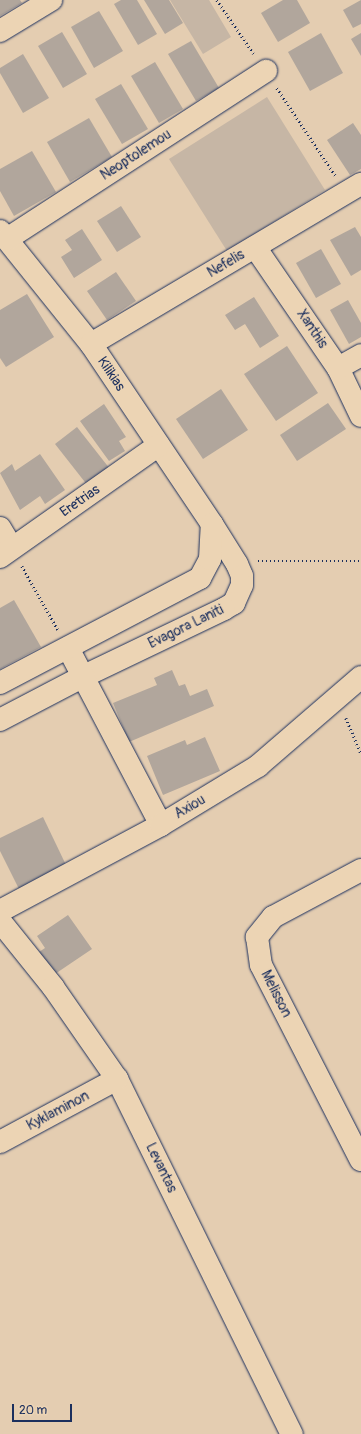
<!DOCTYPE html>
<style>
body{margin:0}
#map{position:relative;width:361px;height:1434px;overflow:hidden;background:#e4cdb1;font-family:Pangolin,sans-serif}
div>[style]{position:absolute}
.green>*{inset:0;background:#c6b6a5}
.building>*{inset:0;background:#b1a69c}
.path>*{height:2.5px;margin-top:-1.25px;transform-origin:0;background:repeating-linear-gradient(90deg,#1b2f5e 0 1px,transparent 0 4px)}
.roads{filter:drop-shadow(0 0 1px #1b2f5e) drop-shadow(0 0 1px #1b2f5e)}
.minor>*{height:22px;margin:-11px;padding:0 11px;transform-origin:11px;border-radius:11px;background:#ecd4b4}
span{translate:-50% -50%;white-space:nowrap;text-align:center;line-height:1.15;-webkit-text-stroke:3px #ecd4b4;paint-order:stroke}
.street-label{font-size:14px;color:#1b2f5e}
.scale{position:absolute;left:12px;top:1404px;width:60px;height:18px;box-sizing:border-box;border:2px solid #1b2f5e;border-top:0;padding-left:5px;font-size:12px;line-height:14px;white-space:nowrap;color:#1b2f5e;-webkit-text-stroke:3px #ecd4b4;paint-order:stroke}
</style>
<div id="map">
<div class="green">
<div style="clip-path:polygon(170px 0,209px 0,231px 37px,203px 54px)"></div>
<div style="clip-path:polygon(267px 97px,325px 190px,227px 251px,169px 159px)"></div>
</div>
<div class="building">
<div style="clip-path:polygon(0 0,20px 0,22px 3px,0 16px)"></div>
<div style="clip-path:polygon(121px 0,137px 0,157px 34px,138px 45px,114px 4px)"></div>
<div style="clip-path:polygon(144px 0,169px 0,183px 23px,165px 34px)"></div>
<div style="clip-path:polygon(283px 0,297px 0,310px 23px,278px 42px,261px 13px)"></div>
<div style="clip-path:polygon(361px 0,361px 24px,353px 28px,343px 10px)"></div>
<div style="clip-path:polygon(99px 11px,123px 51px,94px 68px,71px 27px)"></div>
<div style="clip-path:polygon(62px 32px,87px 74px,63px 88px,38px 46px)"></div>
<div style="clip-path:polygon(321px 33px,343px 73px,310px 91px,288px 52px)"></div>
<div style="clip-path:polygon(361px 33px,361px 56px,351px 39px)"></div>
<div style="clip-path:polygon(191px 41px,219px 88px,196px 101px,168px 54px)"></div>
<div style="clip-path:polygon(23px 54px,49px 98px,23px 113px,0 73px,0 68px)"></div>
<div style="clip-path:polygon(155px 62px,183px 109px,159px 123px,131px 76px)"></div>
<div style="clip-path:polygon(121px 84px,148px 129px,122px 144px,95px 99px)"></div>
<div style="clip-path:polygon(89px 118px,112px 157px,70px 182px,47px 142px)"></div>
<div style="clip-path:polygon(353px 123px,361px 135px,361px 169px,350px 175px,327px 140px)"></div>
<div style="clip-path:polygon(32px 151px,56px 192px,14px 216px,0 191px,0 169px)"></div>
<div style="clip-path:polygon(121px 206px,141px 237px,117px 252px,97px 221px)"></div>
<div style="clip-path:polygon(355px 227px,361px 237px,361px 270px,351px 276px,330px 240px)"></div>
<div style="clip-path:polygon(82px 229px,102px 260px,74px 278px,61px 257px,72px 250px,65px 240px)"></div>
<div style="clip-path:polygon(321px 249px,341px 284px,316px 298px,296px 263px)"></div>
<div style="clip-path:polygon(116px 272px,136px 301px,107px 320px,87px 291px)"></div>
<div style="clip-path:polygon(27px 294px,54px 337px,6px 367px,0 358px,0 310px)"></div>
<div style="clip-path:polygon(254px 297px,279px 336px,260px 348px,245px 324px,235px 330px,225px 315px)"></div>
<div style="clip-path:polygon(348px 300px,361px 323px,361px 337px,349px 344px,330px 310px)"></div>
<div style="clip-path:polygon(287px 346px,318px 393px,276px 421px,244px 374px)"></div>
<div style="clip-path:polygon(221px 389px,248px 430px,203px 459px,176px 419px)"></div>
<div style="clip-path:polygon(328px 403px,346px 429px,297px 461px,280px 435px)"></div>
<div style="clip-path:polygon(104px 404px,126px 437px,119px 441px,125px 451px,109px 461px,80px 421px)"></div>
<div style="clip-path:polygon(77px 427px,110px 469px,88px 486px,55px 444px)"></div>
<div style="clip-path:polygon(40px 454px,65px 490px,45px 504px,40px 496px,20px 510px,0 473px,12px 464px,15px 471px)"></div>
<div style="clip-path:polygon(14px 600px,41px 647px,0 669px,0 608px)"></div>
<div style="clip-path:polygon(172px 670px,179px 686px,185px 684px,190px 696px,207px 689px,214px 706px,129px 742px,113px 703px,157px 685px,154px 678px)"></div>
<div style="clip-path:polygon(205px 737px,220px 771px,163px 795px,147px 756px,185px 740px,187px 745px)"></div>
<div style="clip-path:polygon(43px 817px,66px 865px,19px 889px,0 851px,0 838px)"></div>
<div style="clip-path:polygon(68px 915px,92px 949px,55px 974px,39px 952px,45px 948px,37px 936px)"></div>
</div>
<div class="path">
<div style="left:217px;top:0;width:65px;rotate:55.6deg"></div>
<div style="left:277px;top:88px;width:105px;rotate:56.3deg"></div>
<div style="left:258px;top:561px;width:103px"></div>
<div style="left:22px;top:566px;width:73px;rotate:60.6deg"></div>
<div style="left:346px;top:718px;width:39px;rotate:67deg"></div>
</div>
<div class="roads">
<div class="minor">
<div style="left:0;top:31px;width:60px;rotate:-31.3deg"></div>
<div style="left:0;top:231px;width:145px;rotate:51.2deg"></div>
<div style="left:91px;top:344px;width:217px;rotate:56.1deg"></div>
<div style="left:212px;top:524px;width:47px;rotate:58deg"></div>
<div style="left:237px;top:564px;width:13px;rotate:67deg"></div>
<div style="left:242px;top:576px;width:9px;rotate:90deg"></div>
<div style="left:242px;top:585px;width:20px;rotate:114deg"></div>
<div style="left:234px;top:603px;width:12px;rotate:149deg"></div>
<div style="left:224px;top:609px;width:155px;rotate:154.4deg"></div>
<div style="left:84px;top:676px;width:95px;rotate:152.4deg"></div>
<div style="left:7px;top:239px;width:309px;rotate:-33deg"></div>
<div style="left:255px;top:247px;width:147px;rotate:55.6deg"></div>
<div style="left:338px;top:368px;width:53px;rotate:64.4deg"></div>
<div style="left:91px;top:344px;width:314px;rotate:-30.7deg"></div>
<div style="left:338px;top:368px;width:26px;rotate:-29deg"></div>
<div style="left:0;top:528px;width:23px;rotate:59deg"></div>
<div style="left:0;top:557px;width:194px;rotate:-35.2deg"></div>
<div style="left:68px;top:648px;width:200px;rotate:62.3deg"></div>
<div style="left:0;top:683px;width:226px;rotate:-27.7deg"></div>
<div style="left:200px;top:578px;width:21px;rotate:-62deg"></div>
<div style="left:210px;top:559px;width:35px;rotate:-87deg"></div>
<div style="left:361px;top:870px;width:100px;rotate:151.9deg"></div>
<div style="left:273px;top:917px;width:26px;rotate:129deg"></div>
<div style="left:257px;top:937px;width:28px;rotate:82deg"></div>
<div style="left:261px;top:965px;width:219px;rotate:62.9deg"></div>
<div style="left:0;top:911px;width:183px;rotate:-28.1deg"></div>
<div style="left:161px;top:825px;width:114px;rotate:-31.3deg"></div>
<div style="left:258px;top:766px;width:136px;rotate:-40.8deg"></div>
<div style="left:0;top:921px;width:85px;rotate:51.2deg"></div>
<div style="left:53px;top:987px;width:112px;rotate:55.2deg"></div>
<div style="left:117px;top:1079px;width:396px;rotate:63.8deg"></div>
<div style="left:0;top:1142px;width:133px;rotate:-28.3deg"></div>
</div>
</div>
<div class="street-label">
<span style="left:136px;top:155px;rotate:-33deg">Neoptolemou</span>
<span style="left:226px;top:264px;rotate:-31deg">Nefelis</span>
<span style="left:312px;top:329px;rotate:56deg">Xanthis</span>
<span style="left:111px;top:374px;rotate:56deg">Kilikias</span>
<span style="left:80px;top:501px;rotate:-35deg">Eretrias</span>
<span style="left:186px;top:627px;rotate:-26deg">Evagora Laniti</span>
<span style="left:190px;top:807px;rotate:-31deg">Axiou</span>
<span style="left:276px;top:994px;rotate:63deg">Melisson</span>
<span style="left:58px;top:1111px;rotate:-28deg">Kyklaminon</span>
<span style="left:161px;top:1168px;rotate:64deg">Levantas</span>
</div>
<div class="scale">20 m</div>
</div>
